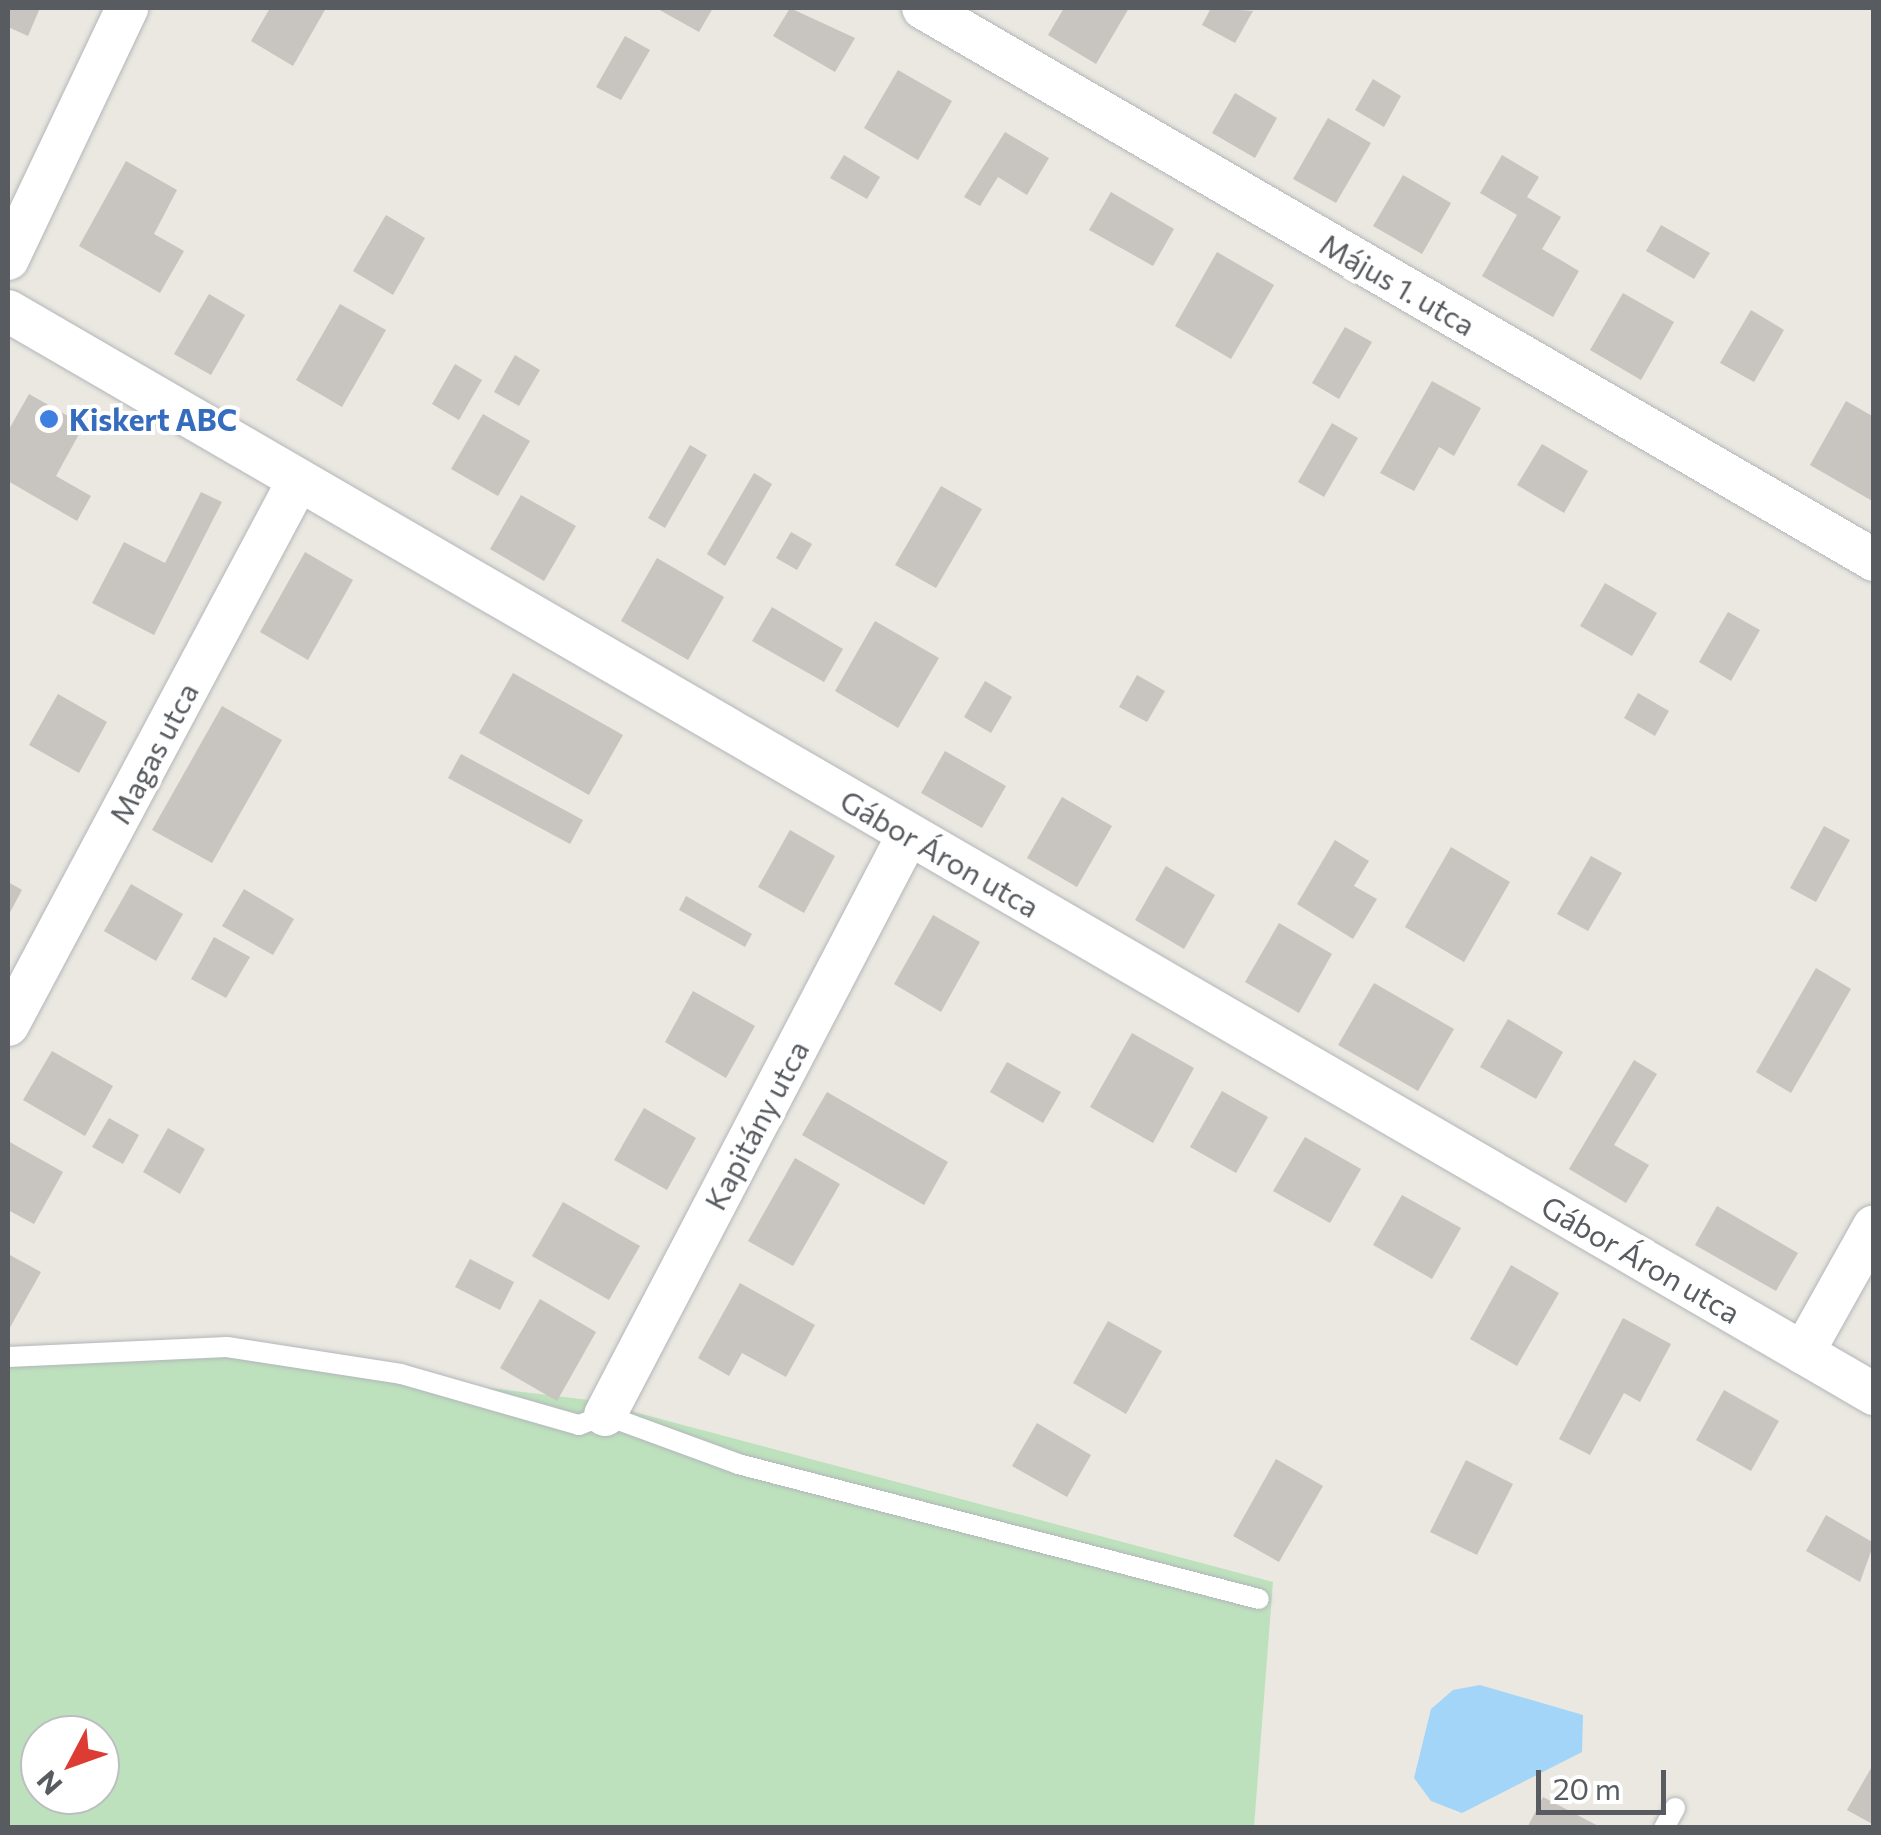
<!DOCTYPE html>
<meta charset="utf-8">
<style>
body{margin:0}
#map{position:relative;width:1881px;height:1835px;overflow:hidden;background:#eae8e0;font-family:Commissioner,sans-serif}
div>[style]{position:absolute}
.green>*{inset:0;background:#bee1bd}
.water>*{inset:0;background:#a2d5f8}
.building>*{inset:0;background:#c8c4bf}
.roads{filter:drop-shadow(0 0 2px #b2b6ba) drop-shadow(0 0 2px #b2b6ba)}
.service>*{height:20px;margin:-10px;padding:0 10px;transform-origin:10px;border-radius:10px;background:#fff}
.minor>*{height:42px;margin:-21px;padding:0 21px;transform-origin:21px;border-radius:21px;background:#fff}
.dots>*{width:28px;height:28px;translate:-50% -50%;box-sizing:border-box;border:5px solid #fff;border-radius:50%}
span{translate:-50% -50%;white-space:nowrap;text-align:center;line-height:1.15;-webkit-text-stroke:8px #fff;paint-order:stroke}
.street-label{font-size:30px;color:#585c60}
.shop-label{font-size:30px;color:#366cbe;font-weight:700}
.left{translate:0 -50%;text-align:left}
.frame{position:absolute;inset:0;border:10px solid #585c60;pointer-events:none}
.north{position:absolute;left:20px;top:1715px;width:100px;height:100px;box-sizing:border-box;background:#fff;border:2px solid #bcbebf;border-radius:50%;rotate:229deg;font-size:28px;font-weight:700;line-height:40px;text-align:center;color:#585c60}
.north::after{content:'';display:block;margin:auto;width:35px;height:45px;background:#dc3c34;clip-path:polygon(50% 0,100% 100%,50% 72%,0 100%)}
.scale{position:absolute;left:1536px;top:1770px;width:130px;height:45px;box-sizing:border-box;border:5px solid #585c60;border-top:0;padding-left:12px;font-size:30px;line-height:35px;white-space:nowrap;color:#585c60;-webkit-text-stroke:8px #fff;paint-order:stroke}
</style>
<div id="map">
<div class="green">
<div style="clip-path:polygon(evenodd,227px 1356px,589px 1400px,1273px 1582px,1254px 1827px,8px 1827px,8px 1362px,227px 1356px,40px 1735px,100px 1735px,100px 1795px,40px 1795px,40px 1735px)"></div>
</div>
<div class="water">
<div style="clip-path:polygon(1480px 1685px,1583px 1715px,1582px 1752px,1462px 1813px,1431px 1801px,1414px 1778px,1431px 1709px,1453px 1690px)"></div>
</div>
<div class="building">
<div style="clip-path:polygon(8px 8px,40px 8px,28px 36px,8px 27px)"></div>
<div style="clip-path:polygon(270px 8px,326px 8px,293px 66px,251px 41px)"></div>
<div style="clip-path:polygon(656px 8px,713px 8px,699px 32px)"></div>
<div style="clip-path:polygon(790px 8px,855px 38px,835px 72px,773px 36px)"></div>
<div style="clip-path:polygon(1064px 8px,1129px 8px,1096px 64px,1048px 35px)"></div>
<div style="clip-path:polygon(1211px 8px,1253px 11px,1235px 43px,1202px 25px)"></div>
<div style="clip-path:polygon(625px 36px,650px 50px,621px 100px,596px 87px)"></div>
<div style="clip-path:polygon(898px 70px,952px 101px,918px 160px,864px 128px)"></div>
<div style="clip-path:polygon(1373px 79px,1401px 96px,1384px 127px,1355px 110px)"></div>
<div style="clip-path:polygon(1235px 93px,1277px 118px,1255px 158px,1212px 133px)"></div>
<div style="clip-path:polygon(1328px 118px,1371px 143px,1336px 203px,1293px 179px)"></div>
<div style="clip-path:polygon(1005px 132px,1049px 158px,1027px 195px,998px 177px,980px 206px,964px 197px)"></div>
<div style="clip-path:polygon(844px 155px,880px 177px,867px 199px,830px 178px)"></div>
<div style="clip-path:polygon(1502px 155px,1539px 177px,1527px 197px,1561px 217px,1542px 249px,1579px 271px,1553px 317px,1482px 276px,1517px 215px,1480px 193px)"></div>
<div style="clip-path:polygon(126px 161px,177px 190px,154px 234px,184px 251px,160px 293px,79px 246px)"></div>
<div style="clip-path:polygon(1403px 175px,1451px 203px,1422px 254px,1373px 226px)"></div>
<div style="clip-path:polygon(1111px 192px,1174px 229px,1153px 266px,1089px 230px)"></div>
<div style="clip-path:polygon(386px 215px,425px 238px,393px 295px,353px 271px)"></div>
<div style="clip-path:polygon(1661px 225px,1710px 253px,1694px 279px,1646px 251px)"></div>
<div style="clip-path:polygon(1217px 252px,1274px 285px,1231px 359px,1175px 326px)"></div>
<div style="clip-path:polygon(1623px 293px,1674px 322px,1641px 380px,1590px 350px)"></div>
<div style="clip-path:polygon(209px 294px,245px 315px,211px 375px,174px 354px)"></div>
<div style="clip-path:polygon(340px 304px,386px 330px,342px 407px,296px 380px)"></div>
<div style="clip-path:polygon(1751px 310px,1784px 330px,1754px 382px,1720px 363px)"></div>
<div style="clip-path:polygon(1345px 327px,1372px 342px,1339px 399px,1312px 383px)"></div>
<div style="clip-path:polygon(515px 355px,540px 370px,519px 406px,494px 392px)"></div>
<div style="clip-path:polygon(455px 364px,482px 380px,459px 420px,432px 404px)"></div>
<div style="clip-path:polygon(1432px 381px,1481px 408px,1454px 456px,1439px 447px,1414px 491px,1380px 473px)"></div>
<div style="clip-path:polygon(29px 394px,84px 425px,56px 476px,91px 496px,77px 521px,8px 481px,8px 431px)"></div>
<div style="clip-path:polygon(1846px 401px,1874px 417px,1874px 502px,1810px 465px)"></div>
<div style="clip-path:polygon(483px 414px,530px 441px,498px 496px,451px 469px)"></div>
<div style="clip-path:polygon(1332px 423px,1358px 438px,1324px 497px,1298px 482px)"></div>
<div style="clip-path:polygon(1542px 444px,1588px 471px,1564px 513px,1517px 485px)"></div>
<div style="clip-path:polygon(690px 445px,707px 455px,665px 528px,648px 518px)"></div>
<div style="clip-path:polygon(754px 473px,772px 484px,725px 566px,707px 554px)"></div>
<div style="clip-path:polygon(941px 486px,982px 509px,936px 588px,895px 565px)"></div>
<div style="clip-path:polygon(201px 492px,222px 502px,154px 635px,92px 603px,124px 542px,165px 563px)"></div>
<div style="clip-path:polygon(521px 495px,576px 526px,544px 581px,490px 549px)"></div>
<div style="clip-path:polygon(791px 532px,812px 544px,797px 570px,776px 558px)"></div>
<div style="clip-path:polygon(305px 552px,353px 580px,308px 660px,260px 632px)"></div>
<div style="clip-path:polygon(657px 558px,724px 597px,688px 660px,621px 621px)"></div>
<div style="clip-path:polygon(1605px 583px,1657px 613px,1632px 656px,1580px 626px)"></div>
<div style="clip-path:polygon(772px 607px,843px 649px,824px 682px,752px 641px)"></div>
<div style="clip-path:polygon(1728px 612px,1760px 630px,1731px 681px,1699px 662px)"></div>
<div style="clip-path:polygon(875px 621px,939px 658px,898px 728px,835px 691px)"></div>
<div style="clip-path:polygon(513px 673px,623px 735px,589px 795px,479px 733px)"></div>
<div style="clip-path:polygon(1137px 675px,1165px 691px,1147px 722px,1119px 707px)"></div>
<div style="clip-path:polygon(985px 681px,1012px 697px,991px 733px,964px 717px)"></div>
<div style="clip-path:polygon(1638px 693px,1669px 711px,1655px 736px,1624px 718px)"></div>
<div style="clip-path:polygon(58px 694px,107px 722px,79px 773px,29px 745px)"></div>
<div style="clip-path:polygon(222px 706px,282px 740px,212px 863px,152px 830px)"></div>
<div style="clip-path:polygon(945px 751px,1006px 786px,982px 828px,921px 793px)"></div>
<div style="clip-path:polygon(461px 754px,583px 820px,570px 844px,448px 778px)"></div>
<div style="clip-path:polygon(1062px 797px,1112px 826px,1077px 887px,1027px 858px)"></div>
<div style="clip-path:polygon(1824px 826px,1850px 840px,1816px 902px,1790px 888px)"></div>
<div style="clip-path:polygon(790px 830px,835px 856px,804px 913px,758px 887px)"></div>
<div style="clip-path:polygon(1335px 840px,1369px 861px,1354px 886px,1377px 899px,1353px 939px,1297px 904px)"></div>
<div style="clip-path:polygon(1451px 847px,1510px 882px,1464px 962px,1405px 927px)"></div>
<div style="clip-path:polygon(1591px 856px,1622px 873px,1588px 931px,1557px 914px)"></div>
<div style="clip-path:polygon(1166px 866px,1215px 895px,1184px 949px,1135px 920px)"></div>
<div style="clip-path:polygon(8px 882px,22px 890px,8px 916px)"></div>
<div style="clip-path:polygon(131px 884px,183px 914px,156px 961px,104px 931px)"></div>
<div style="clip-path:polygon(244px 889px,294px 919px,273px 955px,222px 926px)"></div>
<div style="clip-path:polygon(686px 896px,752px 934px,745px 947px,679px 910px)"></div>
<div style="clip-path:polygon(933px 915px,980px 942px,941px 1012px,894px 984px)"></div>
<div style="clip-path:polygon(1279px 923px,1332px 954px,1299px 1013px,1245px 982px)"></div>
<div style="clip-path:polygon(214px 937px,250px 957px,226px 998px,191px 979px)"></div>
<div style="clip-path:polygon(1816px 968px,1851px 989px,1791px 1093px,1756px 1072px)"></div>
<div style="clip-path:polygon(1374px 983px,1454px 1029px,1418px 1091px,1338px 1045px)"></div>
<div style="clip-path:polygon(693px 991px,755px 1026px,726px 1078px,665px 1042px)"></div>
<div style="clip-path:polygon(1508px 1019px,1563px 1052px,1536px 1099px,1480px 1067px)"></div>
<div style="clip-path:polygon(1132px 1033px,1194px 1068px,1153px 1143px,1090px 1107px)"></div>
<div style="clip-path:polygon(52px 1051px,113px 1086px,85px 1136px,23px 1100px)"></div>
<div style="clip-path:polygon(1634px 1060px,1657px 1074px,1614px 1145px,1649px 1165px,1626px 1203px,1569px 1169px)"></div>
<div style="clip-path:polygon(1007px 1062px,1061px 1092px,1043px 1123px,990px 1092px)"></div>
<div style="clip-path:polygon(1222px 1091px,1268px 1117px,1236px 1173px,1190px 1147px)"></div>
<div style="clip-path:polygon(827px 1092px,948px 1162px,924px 1205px,802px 1135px)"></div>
<div style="clip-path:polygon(644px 1108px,696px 1138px,667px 1190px,614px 1160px)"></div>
<div style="clip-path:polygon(109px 1118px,139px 1135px,123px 1164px,92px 1147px)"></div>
<div style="clip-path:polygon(168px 1128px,205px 1149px,180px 1194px,143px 1172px)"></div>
<div style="clip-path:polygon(1305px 1137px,1361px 1169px,1330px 1223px,1273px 1191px)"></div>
<div style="clip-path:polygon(8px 1141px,63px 1172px,34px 1224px,8px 1210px)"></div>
<div style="clip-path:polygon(795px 1158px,840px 1184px,793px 1266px,748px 1241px)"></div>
<div style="clip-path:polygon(1402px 1195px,1461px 1228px,1432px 1279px,1373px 1245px)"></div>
<div style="clip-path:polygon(563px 1202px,640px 1246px,609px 1300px,532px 1256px)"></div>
<div style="clip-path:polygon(1717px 1206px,1798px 1253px,1776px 1291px,1695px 1245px)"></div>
<div style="clip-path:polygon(8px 1254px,41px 1272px,8px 1331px)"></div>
<div style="clip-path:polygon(470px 1259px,514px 1282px,500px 1310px,455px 1287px)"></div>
<div style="clip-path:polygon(1511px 1265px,1559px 1293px,1517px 1366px,1470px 1339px)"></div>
<div style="clip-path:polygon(740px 1283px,815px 1325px,786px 1377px,742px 1353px,729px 1376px,698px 1358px)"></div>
<div style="clip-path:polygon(540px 1299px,596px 1332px,557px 1401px,500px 1368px)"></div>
<div style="clip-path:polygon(1623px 1318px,1671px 1344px,1640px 1402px,1624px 1393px,1590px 1455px,1559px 1439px)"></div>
<div style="clip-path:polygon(1108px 1321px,1162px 1351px,1126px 1414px,1073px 1383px)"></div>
<div style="clip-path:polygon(1724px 1390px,1779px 1421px,1751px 1471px,1696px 1440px)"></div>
<div style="clip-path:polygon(1037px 1423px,1091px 1455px,1067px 1497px,1012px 1466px)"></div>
<div style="clip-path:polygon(1276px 1459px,1323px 1486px,1279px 1562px,1233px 1536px)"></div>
<div style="clip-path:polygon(1466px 1460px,1513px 1484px,1477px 1555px,1430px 1532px)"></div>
<div style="clip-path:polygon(1826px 1515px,1874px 1543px,1860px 1582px,1806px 1551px)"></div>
<div style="clip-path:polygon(1874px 1763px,1874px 1825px,1847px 1810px)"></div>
<div style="clip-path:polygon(1543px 1797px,1602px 1828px,1527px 1828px)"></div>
</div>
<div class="roads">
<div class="service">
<div style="left:8px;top:1357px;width:219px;rotate:-2.6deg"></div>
<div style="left:227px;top:1347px;width:176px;rotate:8.8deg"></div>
<div style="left:401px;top:1374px;width:185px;rotate:16deg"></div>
<div style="left:579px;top:1425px;width:28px;rotate:-21deg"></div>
<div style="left:605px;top:1415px;width:142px;rotate:20.2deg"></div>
<div style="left:738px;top:1464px;width:538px;rotate:14.53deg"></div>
<div style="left:1664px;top:1828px;width:23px;rotate:-61deg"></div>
</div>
<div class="minor">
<div style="left:923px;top:8px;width:1100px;rotate:30.13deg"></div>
<div style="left:8px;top:259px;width:278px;rotate:-64.6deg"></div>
<div style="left:8px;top:311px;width:2158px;rotate:30.13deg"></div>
<div style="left:8px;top:1025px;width:616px;rotate:-61.94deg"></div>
<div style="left:1803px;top:1353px;width:145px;rotate:-60.8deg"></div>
<div style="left:605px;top:1415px;width:654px;rotate:-62.42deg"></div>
</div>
</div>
<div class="dots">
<div style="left:49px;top:419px;background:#3f7fe0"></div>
</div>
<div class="street-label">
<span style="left:1398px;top:284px;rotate:30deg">Május 1. utca</span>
<span style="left:153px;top:753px;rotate:-62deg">Magas utca</span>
<span style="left:940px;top:853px;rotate:30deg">Gábor Áron utca</span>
<span style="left:756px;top:1125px;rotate:-62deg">Kapitány utca</span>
<span style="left:1641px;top:1259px;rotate:30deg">Gábor Áron utca</span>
</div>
<div class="shop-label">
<span class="left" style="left:69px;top:419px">Kiskert ABC</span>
</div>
<div class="frame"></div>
<div class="north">N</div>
<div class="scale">20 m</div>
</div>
